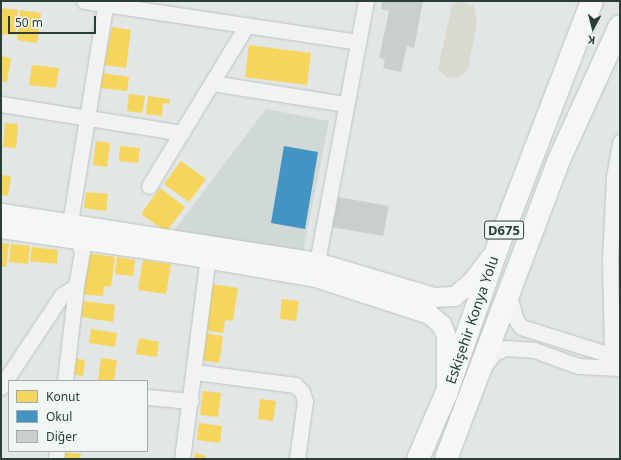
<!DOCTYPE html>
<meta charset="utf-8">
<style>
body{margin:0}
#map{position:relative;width:621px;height:460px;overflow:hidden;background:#e2e6e4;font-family:"Noto Sans",sans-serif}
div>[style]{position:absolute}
.built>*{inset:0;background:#d0d9d5}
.green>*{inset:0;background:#d9d8d1}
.homes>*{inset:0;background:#f6d55c}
.schools>*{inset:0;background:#4393c3}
.building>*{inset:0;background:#cacecd}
.roads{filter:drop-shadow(0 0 1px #bec2c1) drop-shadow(0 0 1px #bec2c1)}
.minor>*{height:15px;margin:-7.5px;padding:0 7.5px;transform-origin:7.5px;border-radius:7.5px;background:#f0f3f2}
.major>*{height:19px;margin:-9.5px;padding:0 9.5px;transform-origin:9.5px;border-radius:9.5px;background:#f5f6f6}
.highway>*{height:22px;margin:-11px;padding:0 11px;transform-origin:11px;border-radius:11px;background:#f5f6f6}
span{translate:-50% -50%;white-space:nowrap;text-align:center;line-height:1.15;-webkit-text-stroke:4px #eff6f3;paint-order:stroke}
.shield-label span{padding:1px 3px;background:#eff6f3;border:1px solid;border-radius:3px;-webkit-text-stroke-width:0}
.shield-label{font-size:13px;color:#2a3e37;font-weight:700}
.street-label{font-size:14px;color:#2a3e37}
.frame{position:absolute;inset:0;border:2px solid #2a3e37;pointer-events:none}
.legend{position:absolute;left:8px;top:380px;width:140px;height:72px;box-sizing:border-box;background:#eff6f3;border:1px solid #a0aca8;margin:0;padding:5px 7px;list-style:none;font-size:12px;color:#2a3e37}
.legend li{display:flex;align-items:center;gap:8px;height:20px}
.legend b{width:20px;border:1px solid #a0aca8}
.north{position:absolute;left:573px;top:8px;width:40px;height:40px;-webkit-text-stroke:3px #eff6f3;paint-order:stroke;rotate:187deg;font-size:11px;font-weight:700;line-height:16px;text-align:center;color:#2a3e37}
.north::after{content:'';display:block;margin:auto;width:14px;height:18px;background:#2a3e37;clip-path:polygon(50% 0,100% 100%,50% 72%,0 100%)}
.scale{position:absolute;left:8px;top:16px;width:88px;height:18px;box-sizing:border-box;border:2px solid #2a3e37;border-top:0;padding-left:5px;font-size:12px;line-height:14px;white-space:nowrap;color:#2a3e37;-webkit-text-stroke:3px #eff6f3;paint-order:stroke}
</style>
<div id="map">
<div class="built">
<div style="clip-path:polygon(266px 109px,329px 121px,303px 252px,172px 233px)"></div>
</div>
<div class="green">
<div style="clip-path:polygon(460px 1px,474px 6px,477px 21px,468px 69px,458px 78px,446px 77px,438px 69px,452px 5px)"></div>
</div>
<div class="homes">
<div style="clip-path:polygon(1px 8px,18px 10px,15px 35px,1px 34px)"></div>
<div style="clip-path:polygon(20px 10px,41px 13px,37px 43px,17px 40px)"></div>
<div style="clip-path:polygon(112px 27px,131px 30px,126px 68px,104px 65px)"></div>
<div style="clip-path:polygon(249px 45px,311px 53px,307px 85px,245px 77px)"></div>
<div style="clip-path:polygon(1px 56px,11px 58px,7px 82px,1px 81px)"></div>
<div style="clip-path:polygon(32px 65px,59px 68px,56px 88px,29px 85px)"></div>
<div style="clip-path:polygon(102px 73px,129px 77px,127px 91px,100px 88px)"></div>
<div style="clip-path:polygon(129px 94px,145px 96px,142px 113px,127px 111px)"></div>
<div style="clip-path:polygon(148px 96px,170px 99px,169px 104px,163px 103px,162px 116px,146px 114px)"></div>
<div style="clip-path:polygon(5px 123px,18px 124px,16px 148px,3px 147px)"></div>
<div style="clip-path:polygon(96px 141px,110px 143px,107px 167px,93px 165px)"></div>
<div style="clip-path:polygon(120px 146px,140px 148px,138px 163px,119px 161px)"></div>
<div style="clip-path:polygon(181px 161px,206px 179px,189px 202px,164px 184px)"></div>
<div style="clip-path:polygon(1px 175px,11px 176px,8px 196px,1px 195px)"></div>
<div style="clip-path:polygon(160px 188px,185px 207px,166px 232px,141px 214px)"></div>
<div style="clip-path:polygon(86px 192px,108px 194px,106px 211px,84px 208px)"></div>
<div style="clip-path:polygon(1px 243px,9px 244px,6px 267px,1px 267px)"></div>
<div style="clip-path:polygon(11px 244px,30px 246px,28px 264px,9px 262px)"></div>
<div style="clip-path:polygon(32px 247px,58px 250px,57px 264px,30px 261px)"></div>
<div style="clip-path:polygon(86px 253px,115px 257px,111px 287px,104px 286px,103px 296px,80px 294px)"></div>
<div style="clip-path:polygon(117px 257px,135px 260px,133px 276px,115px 274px)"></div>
<div style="clip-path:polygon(143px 260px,171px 264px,166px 294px,138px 290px)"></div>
<div style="clip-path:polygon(211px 284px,238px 288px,233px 321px,225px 320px,223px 333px,205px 330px)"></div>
<div style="clip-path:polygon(282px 299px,299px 301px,296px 321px,280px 319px)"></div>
<div style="clip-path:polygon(83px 301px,115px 305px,113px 322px,81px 317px)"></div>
<div style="clip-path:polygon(91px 329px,117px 333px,115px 347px,89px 343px)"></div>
<div style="clip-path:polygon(204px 333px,223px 336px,219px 363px,201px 360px)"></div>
<div style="clip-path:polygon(139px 338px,159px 342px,157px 357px,136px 354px)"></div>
<div style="clip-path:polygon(72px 358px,85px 360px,83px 376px,70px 374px)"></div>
<div style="clip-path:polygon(101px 358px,117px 360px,114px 381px,98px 380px)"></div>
<div style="clip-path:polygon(203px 391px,221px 393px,218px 417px,200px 415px)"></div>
<div style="clip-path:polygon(260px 399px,276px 401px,273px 421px,258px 419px)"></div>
<div style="clip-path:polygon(199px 423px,222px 426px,220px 443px,197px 440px)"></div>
<div style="clip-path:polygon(63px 452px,81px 454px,80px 459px,62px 459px)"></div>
<div style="clip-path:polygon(195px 453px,204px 455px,207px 459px,194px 459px)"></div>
</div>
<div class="schools">
<div style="clip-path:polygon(284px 146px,318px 152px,305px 229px,271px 223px)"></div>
</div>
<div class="building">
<div style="clip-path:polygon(382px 1px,423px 1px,414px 48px,407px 46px,401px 72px,383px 68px,385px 60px,379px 58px,389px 11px,381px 9px)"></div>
<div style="clip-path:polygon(338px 197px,389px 206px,383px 236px,332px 227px)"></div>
</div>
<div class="roads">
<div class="minor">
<div style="left:84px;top:1px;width:276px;rotate:8.5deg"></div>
<div style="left:212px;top:83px;width:135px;rotate:9deg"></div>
<div style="left:1px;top:104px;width:183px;rotate:9.1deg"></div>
<div style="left:149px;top:186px;width:188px;rotate:-58.7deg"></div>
<div style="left:315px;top:273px;width:277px;rotate:-79.4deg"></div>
<div style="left:509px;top:295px;width:24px;rotate:75deg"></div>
<div style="left:515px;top:318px;width:11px;rotate:56deg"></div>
<div style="left:521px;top:327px;width:104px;rotate:17.4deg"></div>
<div style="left:612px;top:356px;width:96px;rotate:-91.2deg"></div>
<div style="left:610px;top:260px;width:83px;rotate:-87.2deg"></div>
<div style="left:614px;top:177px;width:36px;rotate:-80deg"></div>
<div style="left:485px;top:365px;width:15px;rotate:-53deg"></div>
<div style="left:494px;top:353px;width:13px;rotate:-23deg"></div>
<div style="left:506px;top:348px;width:28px;rotate:4deg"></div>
<div style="left:534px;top:350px;width:47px;rotate:20deg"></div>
<div style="left:578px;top:366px;width:42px;rotate:2.7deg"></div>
<div style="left:195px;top:372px;width:101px;rotate:7.4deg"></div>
<div style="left:295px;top:385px;width:10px;rotate:45deg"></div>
<div style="left:302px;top:392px;width:9px;rotate:72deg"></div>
<div style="left:305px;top:401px;width:59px;rotate:97.9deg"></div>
<div style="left:65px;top:381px;width:96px;rotate:-83.4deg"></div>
<div style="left:1px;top:387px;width:110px;rotate:-56.5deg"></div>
<div style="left:62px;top:295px;width:17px;rotate:-33deg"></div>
<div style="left:76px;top:286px;width:36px;rotate:-80deg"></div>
<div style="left:82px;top:251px;width:30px;rotate:-113deg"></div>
<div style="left:70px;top:223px;width:225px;rotate:-80.8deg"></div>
<div style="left:147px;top:397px;width:44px;rotate:5.2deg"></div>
<div style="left:56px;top:459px;width:8px;rotate:-83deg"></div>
<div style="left:182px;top:459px;width:212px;rotate:-82.7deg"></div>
</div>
<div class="major">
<div style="left:1px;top:213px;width:320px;rotate:8.8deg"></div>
<div style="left:317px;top:262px;width:122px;rotate:16.7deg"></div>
<div style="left:434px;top:297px;width:20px;rotate:-3deg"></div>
<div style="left:454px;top:296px;width:23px;rotate:-40deg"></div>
<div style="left:472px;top:281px;width:30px;rotate:-53deg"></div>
<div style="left:1px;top:228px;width:182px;rotate:8.2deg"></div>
<div style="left:181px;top:254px;width:136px;rotate:9.7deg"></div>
<div style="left:315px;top:277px;width:120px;rotate:18deg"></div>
<div style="left:429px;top:314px;width:16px;rotate:40deg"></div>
<div style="left:441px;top:324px;width:13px;rotate:67deg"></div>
<div style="left:446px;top:336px;width:50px;rotate:90deg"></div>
</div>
<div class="highway">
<div style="left:418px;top:459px;width:71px;rotate:-66.7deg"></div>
<div style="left:446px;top:394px;width:157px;rotate:-70.6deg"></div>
<div style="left:498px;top:246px;width:262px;rotate:-69deg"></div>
<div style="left:446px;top:459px;width:317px;rotate:-69.3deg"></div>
<div style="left:558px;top:162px;width:149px;rotate:-65.5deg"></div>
</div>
</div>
<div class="shield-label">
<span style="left:504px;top:230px">D675</span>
</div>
<div class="street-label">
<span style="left:472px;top:320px;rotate:-71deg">Eskişehir Konya Yolu</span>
</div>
<div class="frame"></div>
<ul class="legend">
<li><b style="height:11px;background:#f6d55c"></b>Konut</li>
<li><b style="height:11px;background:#4393c3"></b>Okul</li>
<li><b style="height:11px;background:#cacecd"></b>Diğer</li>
</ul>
<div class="north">K</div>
<div class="scale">50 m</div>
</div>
